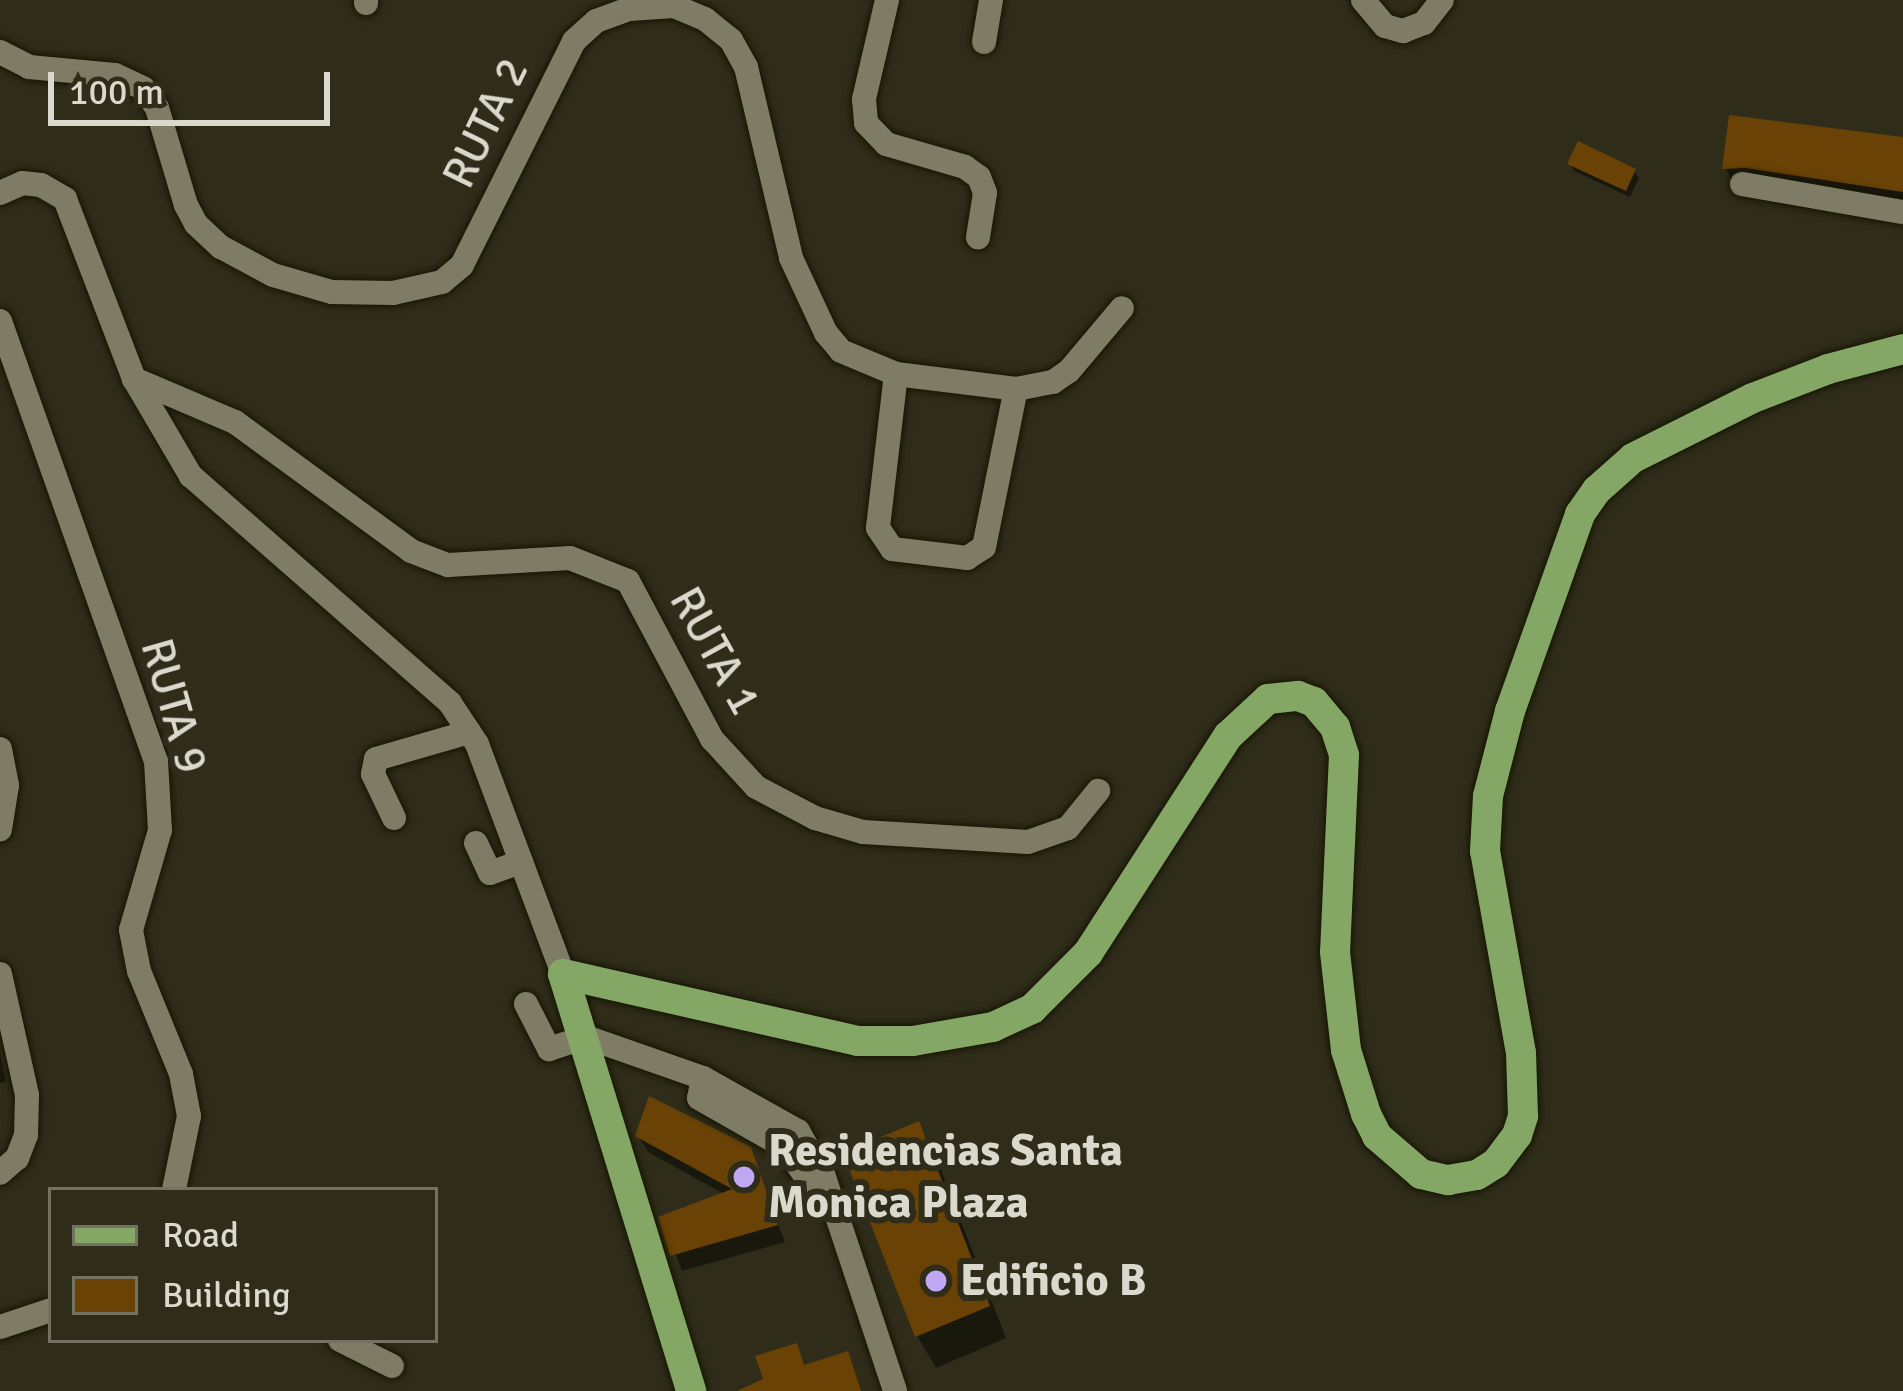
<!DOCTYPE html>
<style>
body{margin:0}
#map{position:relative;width:1903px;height:1391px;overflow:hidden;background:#2f2d1a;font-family:Signika,sans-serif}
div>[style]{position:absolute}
.shadow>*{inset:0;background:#0007}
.building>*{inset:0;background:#6a4205}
.roads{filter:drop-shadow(0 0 3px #181504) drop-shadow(0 0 3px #181504)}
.minor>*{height:24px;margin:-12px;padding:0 12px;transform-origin:12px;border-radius:12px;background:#7f7c66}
.major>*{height:30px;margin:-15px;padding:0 15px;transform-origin:15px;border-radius:15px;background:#84a765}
.dots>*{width:33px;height:33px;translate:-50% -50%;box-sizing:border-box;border:6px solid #2f2d1a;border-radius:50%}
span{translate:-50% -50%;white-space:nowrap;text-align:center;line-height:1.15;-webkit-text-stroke:12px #2f2d1a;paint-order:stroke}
.street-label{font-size:45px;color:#dad9cd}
.poi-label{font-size:45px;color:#dad9cd;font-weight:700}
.left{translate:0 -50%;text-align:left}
.legend{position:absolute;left:48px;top:1187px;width:390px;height:156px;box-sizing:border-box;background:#2f2d1a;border:3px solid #737262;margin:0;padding:15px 21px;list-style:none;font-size:36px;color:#dad9cd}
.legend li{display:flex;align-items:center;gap:24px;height:60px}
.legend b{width:60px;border:3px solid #737262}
.scale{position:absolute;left:48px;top:72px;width:282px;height:54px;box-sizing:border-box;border:6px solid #dad9cd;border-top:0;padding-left:15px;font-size:36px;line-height:42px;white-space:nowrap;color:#dad9cd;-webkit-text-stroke:9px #2f2d1a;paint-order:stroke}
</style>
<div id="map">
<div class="shadow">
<div style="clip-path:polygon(1903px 140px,1903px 201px,1731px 179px,1726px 169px)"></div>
<div style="clip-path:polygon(1570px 163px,1634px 171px,1639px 178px,1630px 197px,1574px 171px)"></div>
<div style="clip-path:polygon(0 1053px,6px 1082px,0 1083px)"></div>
<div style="clip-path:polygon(918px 1125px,936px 1157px,1006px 1338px,936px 1368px,917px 1336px)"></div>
<div style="clip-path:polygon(638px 1135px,749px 1149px,785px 1242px,682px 1271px,662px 1219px,726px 1195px,648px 1152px)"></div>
</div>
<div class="building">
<div style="clip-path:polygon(1729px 115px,1903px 137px,1903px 192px,1745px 168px,1722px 169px)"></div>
<div style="clip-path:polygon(1578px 141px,1636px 169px,1626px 191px,1567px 164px)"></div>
<div style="clip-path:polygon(649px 1096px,751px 1147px,778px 1225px,670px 1256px,658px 1217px,732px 1189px,635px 1136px)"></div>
<div style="clip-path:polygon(919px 1121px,990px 1306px,915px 1337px,843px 1153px)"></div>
<div style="clip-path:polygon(797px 1343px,804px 1365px,848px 1351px,861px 1391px,737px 1391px,763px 1379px,755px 1356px)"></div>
</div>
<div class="roads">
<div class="minor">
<div style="left:887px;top:0;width:102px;rotate:103.1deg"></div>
<div style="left:864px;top:99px;width:24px;rotate:85deg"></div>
<div style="left:866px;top:123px;width:29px;rotate:46deg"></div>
<div style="left:886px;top:144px;width:82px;rotate:16.2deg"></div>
<div style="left:965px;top:167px;width:17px;rotate:36deg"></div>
<div style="left:979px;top:177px;width:17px;rotate:69deg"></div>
<div style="left:985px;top:193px;width:45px;rotate:99deg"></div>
<div style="left:1363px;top:0;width:34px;rotate:50deg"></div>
<div style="left:1385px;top:26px;width:19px;rotate:16deg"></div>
<div style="left:1403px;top:31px;width:22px;rotate:-21deg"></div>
<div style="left:1424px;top:23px;width:29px;rotate:-52deg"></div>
<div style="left:366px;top:3px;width:3px;rotate:-90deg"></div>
<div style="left:984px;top:42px;width:43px;rotate:-80.5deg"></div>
<div style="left:0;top:52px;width:33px;rotate:27deg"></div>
<div style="left:29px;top:67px;width:86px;rotate:5.3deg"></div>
<div style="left:115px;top:75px;width:31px;rotate:25deg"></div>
<div style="left:143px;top:88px;width:24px;rotate:55deg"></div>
<div style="left:157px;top:108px;width:101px;rotate:73.4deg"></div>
<div style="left:186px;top:205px;width:21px;rotate:62deg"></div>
<div style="left:196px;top:224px;width:34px;rotate:43deg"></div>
<div style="left:221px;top:247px;width:59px;rotate:28.3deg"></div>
<div style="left:273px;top:275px;width:61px;rotate:16.1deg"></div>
<div style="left:332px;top:292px;width:61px;rotate:0.9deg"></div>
<div style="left:393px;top:293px;width:50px;rotate:-12.7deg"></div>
<div style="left:442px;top:282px;width:26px;rotate:-40deg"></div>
<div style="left:462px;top:265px;width:250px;rotate:-63.4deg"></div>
<div style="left:574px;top:41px;width:30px;rotate:-42deg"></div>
<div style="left:596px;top:21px;width:35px;rotate:-20deg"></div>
<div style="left:629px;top:9px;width:45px;rotate:-3.8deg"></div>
<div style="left:674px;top:6px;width:34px;rotate:23deg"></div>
<div style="left:705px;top:19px;width:33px;rotate:39deg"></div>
<div style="left:731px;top:40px;width:31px;rotate:61deg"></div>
<div style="left:746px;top:67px;width:196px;rotate:76.7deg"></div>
<div style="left:791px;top:258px;width:83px;rotate:65deg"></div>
<div style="left:826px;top:333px;width:23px;rotate:50deg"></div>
<div style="left:841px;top:351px;width:60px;rotate:22.7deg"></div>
<div style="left:896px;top:374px;width:121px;rotate:7.1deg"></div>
<div style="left:1016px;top:389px;width:38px;rotate:-11deg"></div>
<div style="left:1053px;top:382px;width:19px;rotate:-35deg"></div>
<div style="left:1069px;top:371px;width:82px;rotate:-49.9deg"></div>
<div style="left:1742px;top:184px;width:163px;rotate:9.9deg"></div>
<div style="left:0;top:193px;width:24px;rotate:-24deg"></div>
<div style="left:22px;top:183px;width:19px;rotate:6deg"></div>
<div style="left:41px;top:185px;width:28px;rotate:30deg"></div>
<div style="left:65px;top:199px;width:193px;rotate:69deg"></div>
<div style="left:134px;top:379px;width:113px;rotate:59.6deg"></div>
<div style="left:191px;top:476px;width:344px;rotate:41.2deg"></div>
<div style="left:450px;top:703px;width:49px;rotate:56.6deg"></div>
<div style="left:477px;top:744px;width:246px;rotate:69.5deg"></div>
<div style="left:0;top:321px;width:467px;rotate:70.5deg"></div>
<div style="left:156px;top:761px;width:69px;rotate:86.7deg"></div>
<div style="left:160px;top:830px;width:104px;rotate:106.2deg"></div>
<div style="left:131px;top:930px;width:42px;rotate:79deg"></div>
<div style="left:139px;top:971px;width:111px;rotate:67.8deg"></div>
<div style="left:181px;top:1074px;width:43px;rotate:79.2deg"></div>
<div style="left:189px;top:1116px;width:76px;rotate:101.5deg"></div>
<div style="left:896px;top:374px;width:155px;rotate:96.7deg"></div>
<div style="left:878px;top:528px;width:25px;rotate:56deg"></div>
<div style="left:892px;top:549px;width:76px;rotate:6.8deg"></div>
<div style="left:967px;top:558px;width:20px;rotate:-33deg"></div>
<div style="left:984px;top:547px;width:161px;rotate:-78.6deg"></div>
<div style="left:134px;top:379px;width:110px;rotate:23.1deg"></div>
<div style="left:235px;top:422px;width:218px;rotate:36.2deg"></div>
<div style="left:411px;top:551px;width:40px;rotate:21deg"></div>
<div style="left:448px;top:565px;width:122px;rotate:-3.3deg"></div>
<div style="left:570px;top:558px;width:62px;rotate:21.6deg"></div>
<div style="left:628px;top:581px;width:179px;rotate:62deg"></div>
<div style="left:712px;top:739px;width:65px;rotate:47.5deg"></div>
<div style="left:756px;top:787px;width:67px;rotate:27.7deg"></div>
<div style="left:815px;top:818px;width:50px;rotate:16.3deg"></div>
<div style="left:863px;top:832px;width:165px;rotate:3.5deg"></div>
<div style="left:1028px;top:842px;width:42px;rotate:-19.3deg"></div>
<div style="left:1068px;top:828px;width:48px;rotate:-51deg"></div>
<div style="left:0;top:749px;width:37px;rotate:79deg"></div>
<div style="left:7px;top:785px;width:45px;rotate:99deg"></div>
<div style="left:394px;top:818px;width:49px;rotate:-115.5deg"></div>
<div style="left:373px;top:774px;width:15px;rotate:-79deg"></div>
<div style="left:376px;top:759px;width:97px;rotate:-16.2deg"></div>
<div style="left:476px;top:843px;width:33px;rotate:65deg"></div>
<div style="left:490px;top:873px;width:33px;rotate:-20deg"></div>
<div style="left:0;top:974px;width:124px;rotate:77.4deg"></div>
<div style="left:27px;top:1095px;width:40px;rotate:91.4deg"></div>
<div style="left:26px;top:1135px;width:25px;rotate:111deg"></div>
<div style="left:17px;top:1158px;width:23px;rotate:139deg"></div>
<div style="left:526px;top:1004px;width:51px;rotate:62.9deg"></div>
<div style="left:549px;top:1049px;width:39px;rotate:-18deg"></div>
<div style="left:586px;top:1037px;width:124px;rotate:19.3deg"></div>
<div style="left:703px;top:1078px;width:109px;rotate:29.2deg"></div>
<div style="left:798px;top:1131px;width:53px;rotate:60.5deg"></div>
<div style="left:824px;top:1177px;width:225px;rotate:71.6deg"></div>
<div style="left:703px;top:1078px;width:20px;rotate:101deg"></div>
<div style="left:699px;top:1098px;width:99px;rotate:29.7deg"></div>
<div style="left:785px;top:1147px;width:50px;rotate:54.7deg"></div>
<div style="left:0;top:1327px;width:54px;rotate:-18.4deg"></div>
<div style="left:340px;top:1340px;width:58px;rotate:26.6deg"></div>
</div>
<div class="major">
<div style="left:563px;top:974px;width:302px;rotate:12.8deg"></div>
<div style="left:857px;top:1041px;width:56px"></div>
<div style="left:913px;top:1041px;width:81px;rotate:-9.9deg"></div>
<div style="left:993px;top:1027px;width:43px;rotate:-24.8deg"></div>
<div style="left:1032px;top:1009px;width:79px;rotate:-45deg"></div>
<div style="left:1088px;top:953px;width:258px;rotate:-57.2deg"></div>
<div style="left:1228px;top:736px;width:54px;rotate:-42.8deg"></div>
<div style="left:1268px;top:699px;width:30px;rotate:-6deg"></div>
<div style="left:1298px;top:696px;width:17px;rotate:21deg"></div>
<div style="left:1314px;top:702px;width:33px;rotate:50deg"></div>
<div style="left:1335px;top:727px;width:29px;rotate:72deg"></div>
<div style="left:1344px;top:755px;width:197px;rotate:92.6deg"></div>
<div style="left:1335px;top:952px;width:99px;rotate:83.6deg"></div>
<div style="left:1346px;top:1050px;width:67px;rotate:72.6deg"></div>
<div style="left:1366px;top:1114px;width:25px;rotate:63deg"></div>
<div style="left:1377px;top:1136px;width:58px;rotate:40.8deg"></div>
<div style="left:1421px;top:1174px;width:28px;rotate:13deg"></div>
<div style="left:1448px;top:1180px;width:29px;rotate:-10deg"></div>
<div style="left:1477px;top:1175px;width:22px;rotate:-32deg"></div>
<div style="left:1496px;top:1163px;width:35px;rotate:-53deg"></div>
<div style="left:1517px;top:1135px;width:20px;rotate:-72deg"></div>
<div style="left:1523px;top:1116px;width:63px;rotate:-91.8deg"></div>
<div style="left:1521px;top:1053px;width:205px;rotate:-100.1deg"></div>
<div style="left:1485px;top:851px;width:55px;rotate:-86.9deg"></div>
<div style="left:1488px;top:796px;width:88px;rotate:-75.5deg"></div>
<div style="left:1510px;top:711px;width:209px;rotate:-70.4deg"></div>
<div style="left:1580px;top:514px;width:29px;rotate:-55deg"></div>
<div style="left:1597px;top:490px;width:48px;rotate:-41.6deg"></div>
<div style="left:1633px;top:458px;width:134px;rotate:-26.6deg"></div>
<div style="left:1753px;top:398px;width:80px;rotate:-21.1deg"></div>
<div style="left:1828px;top:369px;width:78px;rotate:-14.9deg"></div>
<div style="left:563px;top:974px;width:436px;rotate:72.9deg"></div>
</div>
</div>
<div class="dots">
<div style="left:744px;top:1177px;background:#c0a8f4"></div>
<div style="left:936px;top:1281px;background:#c0a8f4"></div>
</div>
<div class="street-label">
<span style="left:486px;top:123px;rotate:-64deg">RUTA 2</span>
<span style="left:715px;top:651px;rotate:61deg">RUTA 1</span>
<span style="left:174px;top:706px;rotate:74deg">RUTA 9</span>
</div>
<div class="poi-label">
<span class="left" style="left:768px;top:1177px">Residencias Santa<br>Monica Plaza</span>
<span class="left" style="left:960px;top:1281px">Edificio B</span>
</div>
<ul class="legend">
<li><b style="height:15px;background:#84a765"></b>Road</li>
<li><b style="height:33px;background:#6a4205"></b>Building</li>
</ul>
<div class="scale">100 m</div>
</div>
